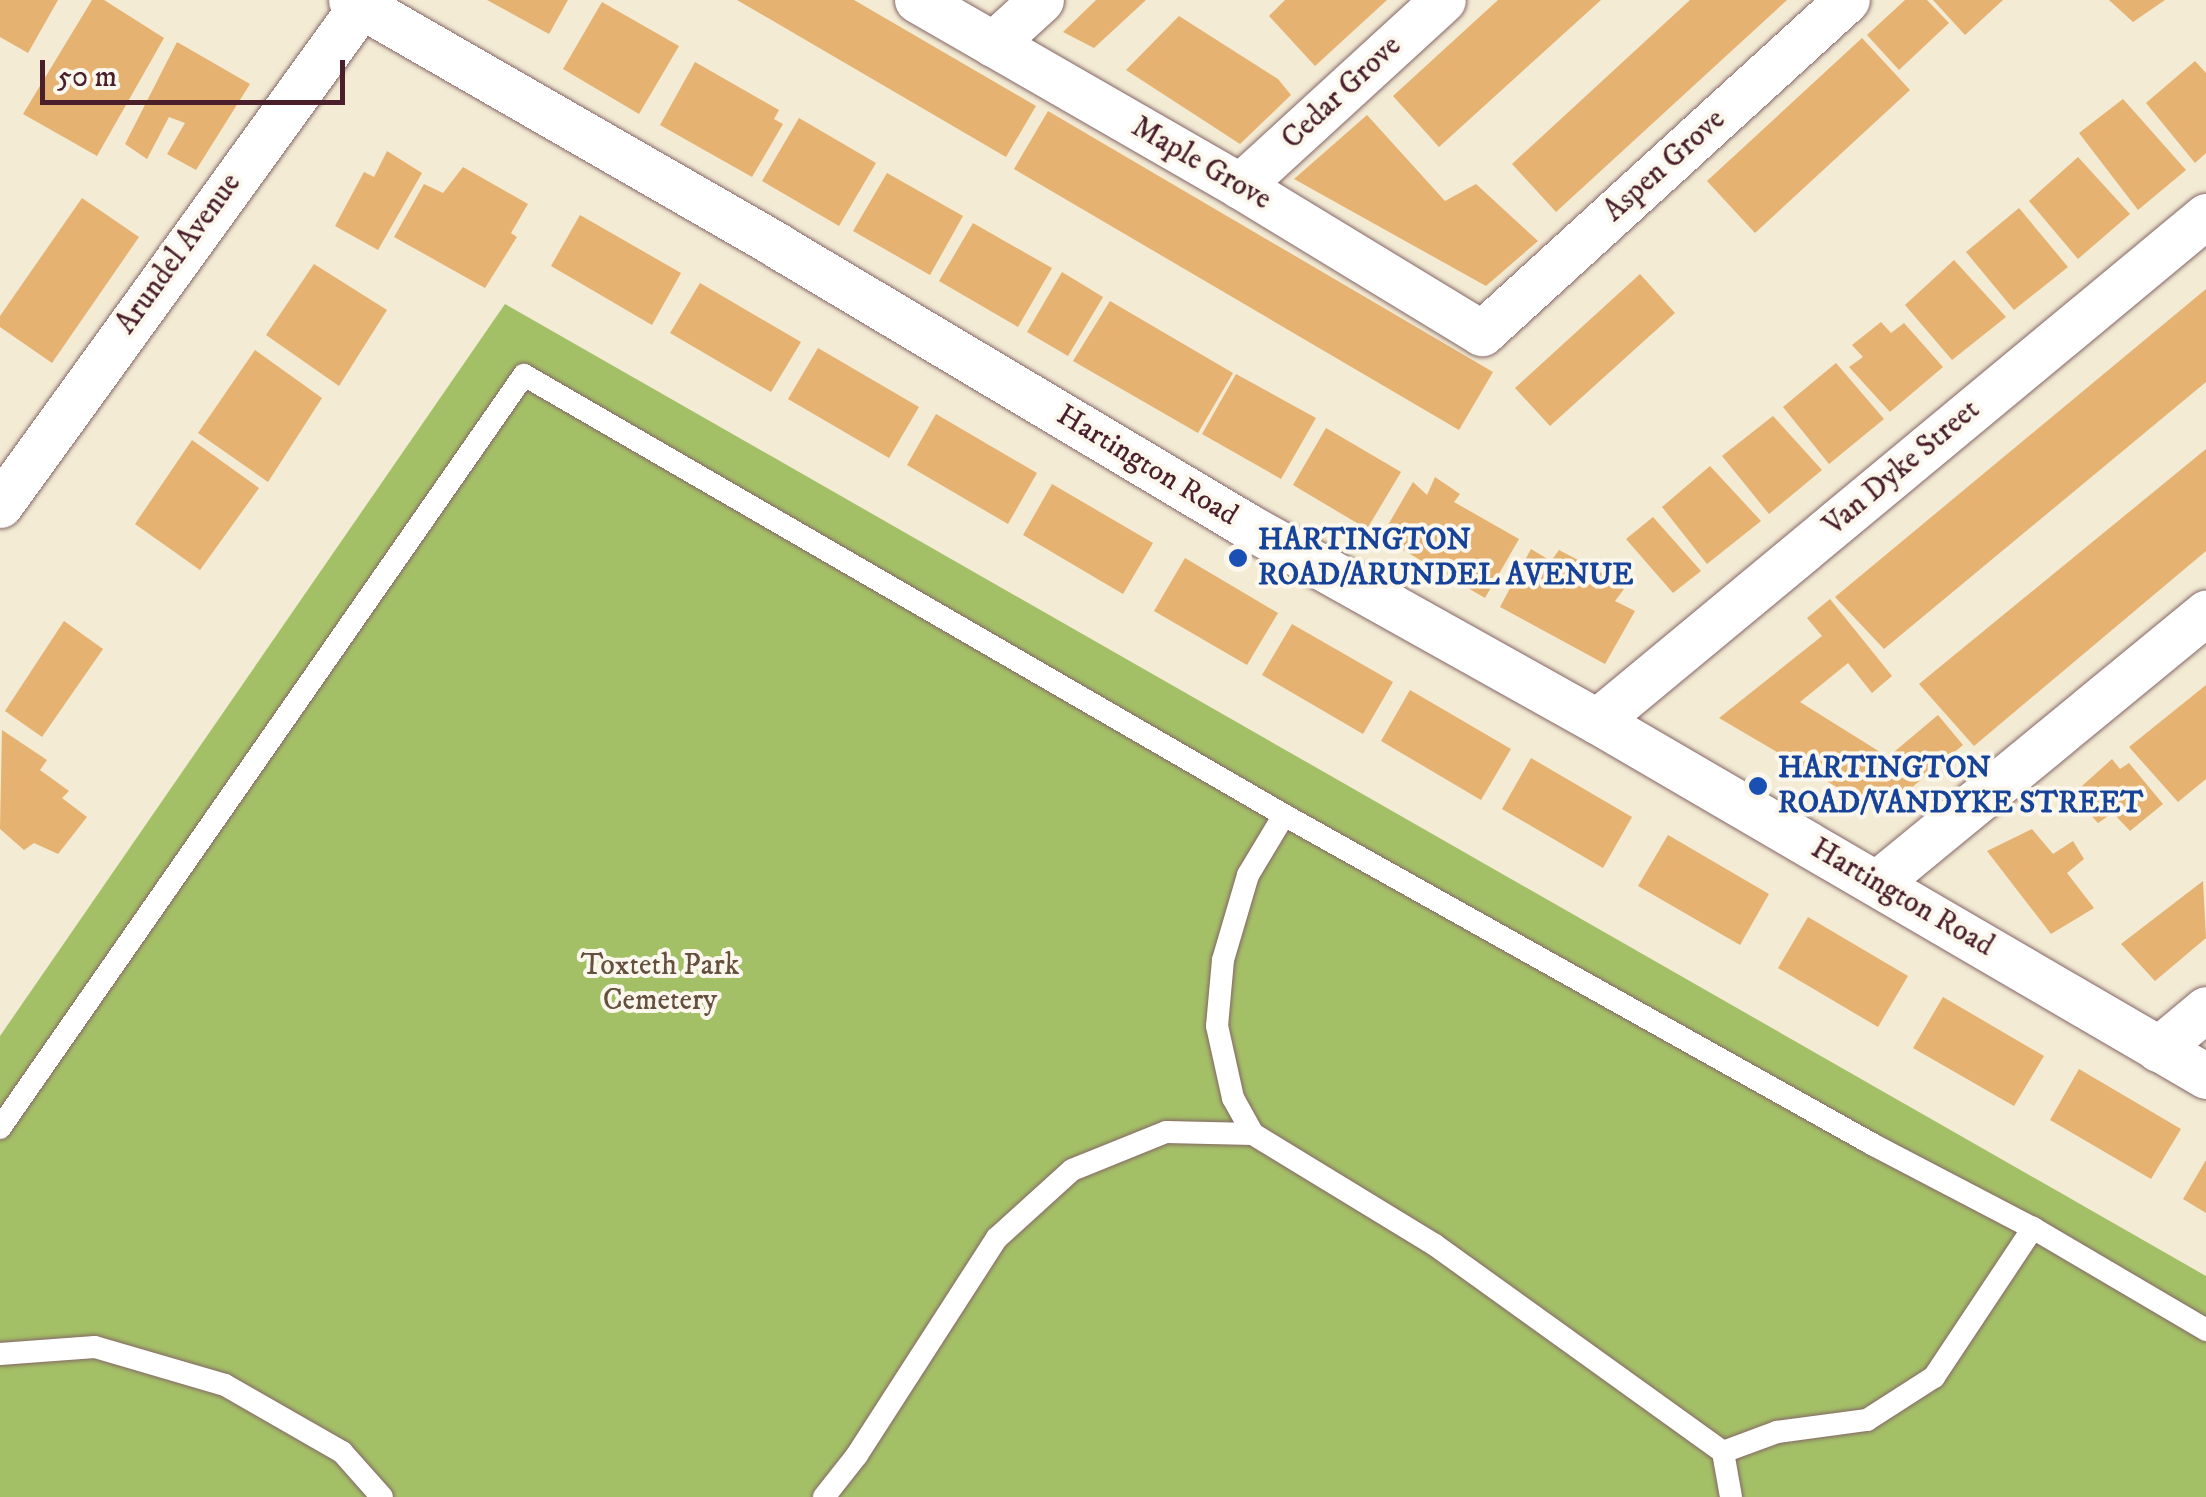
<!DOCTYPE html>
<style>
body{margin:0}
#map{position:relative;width:2206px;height:1497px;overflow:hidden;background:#f3ebd4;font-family:"IM FELL DW Pica",serif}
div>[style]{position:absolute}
.green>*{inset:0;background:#a4c067}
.building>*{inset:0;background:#e5b272}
.roads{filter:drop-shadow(0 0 2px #856666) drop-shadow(0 0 2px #856666)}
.service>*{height:22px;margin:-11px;padding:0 11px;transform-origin:11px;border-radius:11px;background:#fff}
.minor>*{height:45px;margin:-22.5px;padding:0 22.5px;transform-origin:22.5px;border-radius:22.5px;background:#fff}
.dots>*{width:28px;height:28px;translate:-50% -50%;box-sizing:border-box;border:5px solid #fbf7ec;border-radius:50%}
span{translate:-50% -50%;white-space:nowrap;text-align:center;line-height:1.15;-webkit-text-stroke:8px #fbf7ec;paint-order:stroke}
.street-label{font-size:30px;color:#4a1f2b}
.transit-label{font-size:30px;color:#164399;font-weight:700}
.left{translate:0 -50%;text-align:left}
.park-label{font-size:30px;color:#654f3d}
.scale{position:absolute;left:40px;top:60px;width:305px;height:45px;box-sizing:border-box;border:5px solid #4a1f2b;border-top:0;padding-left:12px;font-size:30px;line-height:35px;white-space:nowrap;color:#4a1f2b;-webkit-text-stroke:8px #fbf7ec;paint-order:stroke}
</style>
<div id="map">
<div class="green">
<div style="clip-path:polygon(505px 304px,2206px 1276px,2206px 1497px,0 1497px,0 1036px)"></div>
</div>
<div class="building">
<div style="clip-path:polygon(0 0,58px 0,28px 53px,0 37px)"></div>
<div style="clip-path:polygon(92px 0,104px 0,164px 38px,97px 156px,23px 114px)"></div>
<div style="clip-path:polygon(487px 0,568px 0,549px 34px)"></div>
<div style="clip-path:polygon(737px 0,854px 0,1036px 106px,1006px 157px)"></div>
<div style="clip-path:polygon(1096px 0,1146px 0,1094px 48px,1063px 32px)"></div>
<div style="clip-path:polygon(1285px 0,1387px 0,1315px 66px,1269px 16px)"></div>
<div style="clip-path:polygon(1498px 0,1601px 0,1439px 147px,1393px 96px)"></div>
<div style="clip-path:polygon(1690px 0,1787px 0,1556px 212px,1512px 164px)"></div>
<div style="clip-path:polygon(1905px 0,1927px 0,1949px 23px,1899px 70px,1867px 35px)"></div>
<div style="clip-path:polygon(1933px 0,2003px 0,1965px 35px)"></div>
<div style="clip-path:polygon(2109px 0,2165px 0,2133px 22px)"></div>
<div style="clip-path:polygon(602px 2px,679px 46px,639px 114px,563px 69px)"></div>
<div style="clip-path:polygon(1179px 16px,1278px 79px,1291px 95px,1240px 144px,1126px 70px)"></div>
<div style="clip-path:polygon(1862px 38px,1910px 90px,1755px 233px,1707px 181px)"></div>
<div style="clip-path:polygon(177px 42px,250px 84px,196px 170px,167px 154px,185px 123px,169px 117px,147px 159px,125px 144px)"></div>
<div style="clip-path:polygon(2195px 61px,2206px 73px,2206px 153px,2195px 163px,2146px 103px)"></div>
<div style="clip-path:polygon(695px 62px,779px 110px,774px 119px,783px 124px,752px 177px,660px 125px)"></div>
<div style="clip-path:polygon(2123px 99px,2186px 170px,2138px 210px,2079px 133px)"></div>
<div style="clip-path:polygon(1048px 111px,1493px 372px,1459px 430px,1014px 169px)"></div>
<div style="clip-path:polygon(1367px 115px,1445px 201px,1476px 184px,1538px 241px,1486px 286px,1294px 179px)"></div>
<div style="clip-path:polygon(799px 118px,876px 163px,839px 226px,762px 181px)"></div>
<div style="clip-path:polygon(387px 151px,422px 173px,378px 250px,335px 226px,364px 172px,374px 177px)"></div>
<div style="clip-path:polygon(2078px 157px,2130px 214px,2078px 259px,2029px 201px)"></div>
<div style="clip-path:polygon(463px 167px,528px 204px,511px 233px,517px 237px,485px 288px,394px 237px,424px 184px,443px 193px)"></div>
<div style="clip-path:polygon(887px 173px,963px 216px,930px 275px,853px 231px)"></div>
<div style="clip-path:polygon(82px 198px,139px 237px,52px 363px,0 327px,0 316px)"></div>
<div style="clip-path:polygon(2019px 208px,2068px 267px,2014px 310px,1966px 252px)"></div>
<div style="clip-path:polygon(580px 215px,681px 273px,652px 325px,551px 266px)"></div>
<div style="clip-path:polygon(973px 223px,1052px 268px,1018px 327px,939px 281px)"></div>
<div style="clip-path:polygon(1954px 260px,2006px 317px,1952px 360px,1905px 305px)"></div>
<div style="clip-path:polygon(314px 264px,387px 310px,339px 386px,266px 335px)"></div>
<div style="clip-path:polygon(1062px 272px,1103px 297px,1068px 356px,1027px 332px)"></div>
<div style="clip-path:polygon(1640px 274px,1675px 313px,1550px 426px,1515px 388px)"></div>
<div style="clip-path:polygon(700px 283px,801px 342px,771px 392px,670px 333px)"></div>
<div style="clip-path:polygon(2206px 289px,2206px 382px,1884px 649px,1835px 597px)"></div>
<div style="clip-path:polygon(1110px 301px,1233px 373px,1198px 433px,1073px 361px)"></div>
<div style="clip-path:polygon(1881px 322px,1891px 333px,1904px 323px,1943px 367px,1890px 412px,1849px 367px,1863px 357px,1852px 345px)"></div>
<div style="clip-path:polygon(818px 348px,919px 407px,889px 458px,788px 399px)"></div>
<div style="clip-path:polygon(255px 350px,322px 398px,268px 482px,198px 433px)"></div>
<div style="clip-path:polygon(1836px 363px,1884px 419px,1829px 464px,1783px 407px)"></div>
<div style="clip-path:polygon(1236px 374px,1316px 418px,1281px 479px,1202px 434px)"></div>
<div style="clip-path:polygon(936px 414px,1037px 473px,1008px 524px,907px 465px)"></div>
<div style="clip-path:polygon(1773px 416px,1822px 470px,1769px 514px,1722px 456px)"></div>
<div style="clip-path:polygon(1326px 428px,1401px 472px,1367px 529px,1293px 485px)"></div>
<div style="clip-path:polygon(192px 440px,259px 488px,200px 570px,135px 524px)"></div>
<div style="clip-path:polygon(2206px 449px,2206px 551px,1974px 746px,1919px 684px)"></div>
<div style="clip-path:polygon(1710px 466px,1761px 521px,1707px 564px,1662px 507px)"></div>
<div style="clip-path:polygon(1435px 477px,1460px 494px,1454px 502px,1519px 539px,1485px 598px,1381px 537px,1413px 482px,1427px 495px)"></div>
<div style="clip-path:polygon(1052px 484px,1153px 543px,1123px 594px,1023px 535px)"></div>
<div style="clip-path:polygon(1653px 517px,1701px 571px,1673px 593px,1626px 539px)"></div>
<div style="clip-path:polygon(1531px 549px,1551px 561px,1559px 550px,1578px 560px,1570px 576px,1586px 584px,1593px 567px,1624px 589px,1615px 601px,1635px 611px,1605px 664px,1500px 607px)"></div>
<div style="clip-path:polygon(1185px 558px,1278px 613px,1247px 665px,1154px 611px)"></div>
<div style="clip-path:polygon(1830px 599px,1892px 676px,1872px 693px,1848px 663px,1800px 702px,1888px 757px,1938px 715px,1963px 745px,1881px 813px,1719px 718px,1822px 636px,1807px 618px)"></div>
<div style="clip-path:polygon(64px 621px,103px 649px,42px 737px,5px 711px)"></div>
<div style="clip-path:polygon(1292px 624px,1393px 682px,1363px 734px,1262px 675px)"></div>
<div style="clip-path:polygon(2206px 685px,2206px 779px,2178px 802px,2129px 747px)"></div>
<div style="clip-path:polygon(1410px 690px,1511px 749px,1481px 800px,1381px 741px)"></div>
<div style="clip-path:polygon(2px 730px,47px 760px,40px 770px,69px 791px,62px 798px,87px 817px,58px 854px,34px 843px,24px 850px,0 829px)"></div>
<div style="clip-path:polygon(1531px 758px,1632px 817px,1603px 868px,1502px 809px)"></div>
<div style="clip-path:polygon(2112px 759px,2120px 769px,2129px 763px,2163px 804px,2130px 831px,2113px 813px,2098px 823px,2072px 795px)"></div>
<div style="clip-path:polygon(2032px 829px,2053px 854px,2073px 841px,2084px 859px,2067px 873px,2094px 908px,2051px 934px,1987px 851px)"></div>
<div style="clip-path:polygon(1668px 835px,1769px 894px,1740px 945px,1638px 886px)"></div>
<div style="clip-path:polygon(2203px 881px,2206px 938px,2155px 981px,2121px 944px)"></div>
<div style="clip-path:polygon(1808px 917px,1908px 976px,1878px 1027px,1778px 968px)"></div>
<div style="clip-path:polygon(1943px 997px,2044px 1056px,2014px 1106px,1913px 1048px)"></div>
<div style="clip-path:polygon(2079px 1069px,2181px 1129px,2151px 1179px,2050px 1120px)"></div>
<div style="clip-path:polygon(2206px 1160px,2206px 1213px,2183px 1199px)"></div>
</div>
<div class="roads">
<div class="service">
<div style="left:0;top:1128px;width:917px;rotate:-55.17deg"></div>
<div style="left:524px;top:375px;width:878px;rotate:30.07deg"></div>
<div style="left:1284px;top:815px;width:674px;rotate:29.23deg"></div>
<div style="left:1872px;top:1144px;width:182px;rotate:27.6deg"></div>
<div style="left:2033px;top:1228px;width:201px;rotate:30.5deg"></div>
<div style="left:1253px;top:1134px;width:41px;rotate:-119.1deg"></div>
<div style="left:1233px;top:1098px;width:74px;rotate:-102.5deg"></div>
<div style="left:1217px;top:1026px;width:66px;rotate:-84.8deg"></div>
<div style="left:1223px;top:960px;width:89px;rotate:-73.6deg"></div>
<div style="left:1248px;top:875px;width:70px;rotate:-59deg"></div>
<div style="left:0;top:1354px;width:95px;rotate:-4.2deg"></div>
<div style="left:95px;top:1347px;width:135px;rotate:16.3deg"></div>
<div style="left:225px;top:1385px;width:135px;rotate:29.8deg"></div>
<div style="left:342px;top:1452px;width:60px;rotate:48.4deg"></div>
<div style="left:1723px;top:1452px;width:58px;rotate:-20.3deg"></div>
<div style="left:1777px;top:1432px;width:91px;rotate:-7.6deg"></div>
<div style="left:1867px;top:1420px;width:80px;rotate:-32.7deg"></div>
<div style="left:1934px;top:1377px;width:179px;rotate:-56.4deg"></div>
<div style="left:824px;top:1497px;width:53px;rotate:-51.8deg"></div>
<div style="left:857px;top:1455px;width:258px;rotate:-57.2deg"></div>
<div style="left:997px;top:1238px;width:101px;rotate:-42.2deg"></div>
<div style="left:1072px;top:1170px;width:101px;rotate:-22deg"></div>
<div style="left:1166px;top:1132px;width:87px;rotate:1.3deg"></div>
<div style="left:1253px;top:1134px;width:213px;rotate:31.4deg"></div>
<div style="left:1435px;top:1245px;width:355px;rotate:35.7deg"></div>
<div style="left:1723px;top:1452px;width:46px;rotate:79.9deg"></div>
</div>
<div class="minor">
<div style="left:351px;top:0;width:493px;rotate:29.9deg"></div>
<div style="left:778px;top:246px;width:545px;rotate:30.8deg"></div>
<div style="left:1246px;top:525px;width:402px;rotate:29.2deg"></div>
<div style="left:1597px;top:721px;width:705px;rotate:30.24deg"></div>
<div style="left:917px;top:0;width:373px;rotate:29.9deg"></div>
<div style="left:1240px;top:186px;width:283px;rotate:31.3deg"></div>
<div style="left:1482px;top:333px;width:494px;rotate:-42.4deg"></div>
<div style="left:993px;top:44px;width:65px;rotate:-42.5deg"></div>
<div style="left:1240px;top:186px;width:275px;rotate:-42.5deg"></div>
<div style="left:0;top:505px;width:616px;rotate:-54.12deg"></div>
<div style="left:1597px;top:721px;width:791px;rotate:-39.67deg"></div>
<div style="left:1877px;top:883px;width:426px;rotate:-39.4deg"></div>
<div style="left:2158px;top:1049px;width:62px;rotate:-39.8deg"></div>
</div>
</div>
<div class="dots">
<div style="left:1238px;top:558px;background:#1a4fb4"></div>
<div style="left:1758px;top:786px;background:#1a4fb4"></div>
</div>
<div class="street-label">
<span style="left:1342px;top:93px;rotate:-43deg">Cedar Grove</span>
<span style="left:1201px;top:164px;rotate:30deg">Maple Grove</span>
<span style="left:1665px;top:166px;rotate:-42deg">Aspen Grove</span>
<span style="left:179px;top:254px;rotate:-54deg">Arundel Avenue</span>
<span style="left:1147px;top:466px;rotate:31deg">Hartington Road</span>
<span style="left:1902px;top:468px;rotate:-40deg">Van Dyke Street</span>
<span style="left:1902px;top:898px;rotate:30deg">Hartington Road</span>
</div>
<div class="transit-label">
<span class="left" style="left:1258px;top:558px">HARTINGTON<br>ROAD/ARUNDEL AVENUE</span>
<span class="left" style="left:1778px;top:786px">HARTINGTON<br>ROAD/VANDYKE STREET</span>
</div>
<div class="park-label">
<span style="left:660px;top:983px">Toxteth Park<br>Cemetery</span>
</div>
<div class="scale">50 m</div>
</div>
